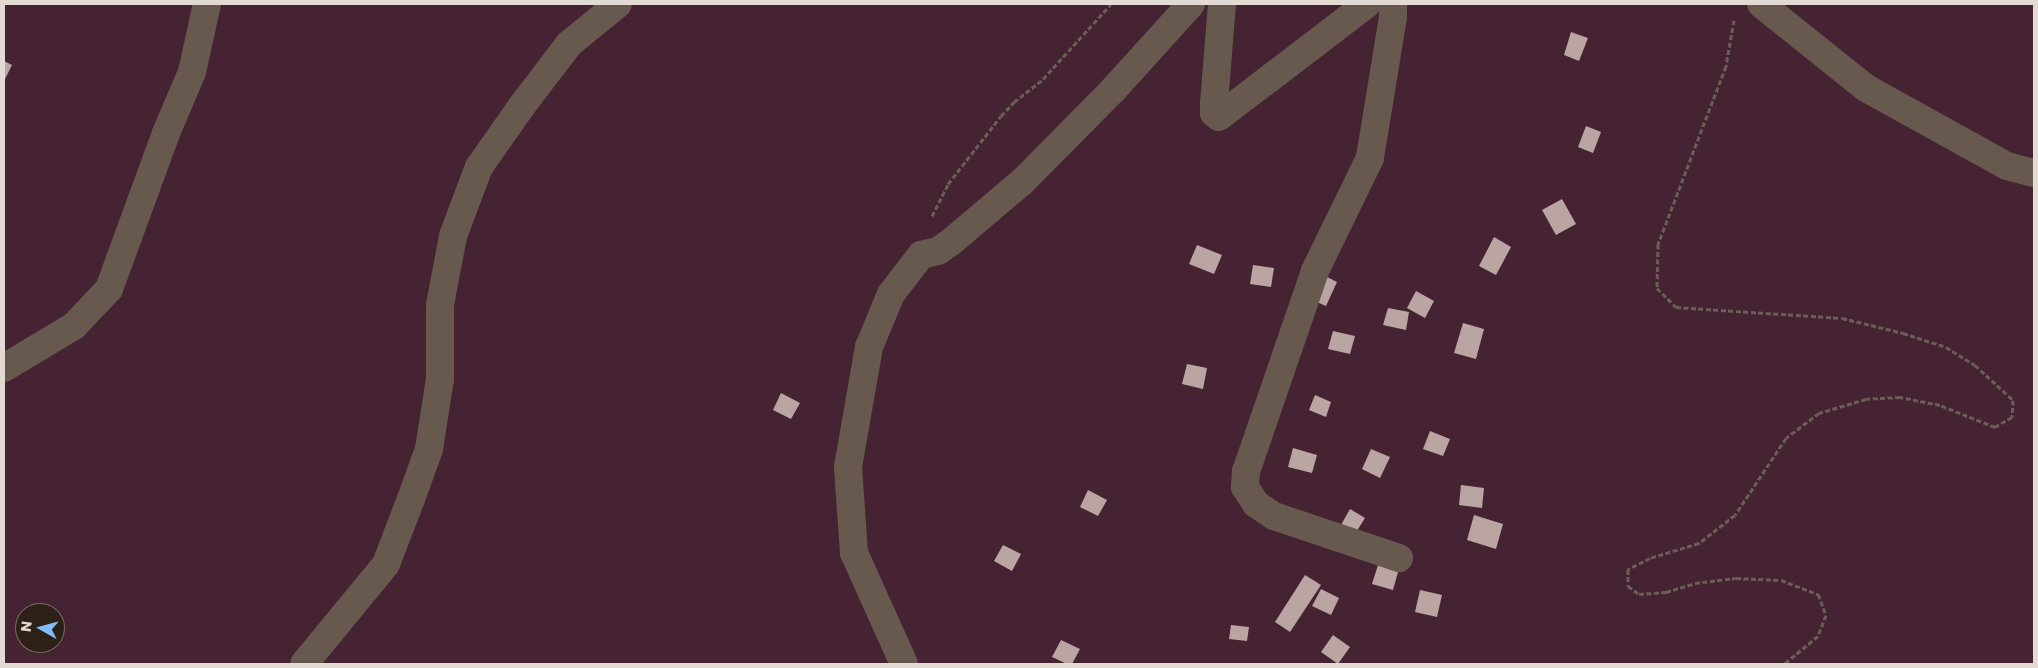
<!DOCTYPE html>
<style>
body{margin:0}
#map{position:relative;width:2038px;height:668px;overflow:hidden;background:#2d2016;font-family:Poppins,sans-serif}
div>[style]{position:absolute}
.green>*{inset:0;background:#452333}
.building>*{inset:0;background:#bba5a2}
.path>*{height:3px;margin-top:-1.5px;transform-origin:0;background:repeating-linear-gradient(90deg,#6a5e55 0 5px,transparent 0 7.5px)}
.minor>*{height:28px;margin:-14px;padding:0 14px;transform-origin:14px;border-radius:14px;background:#68594e}
span{translate:-50% -50%;white-space:nowrap;text-align:center;line-height:1.15;-webkit-text-stroke:5px #2d2016;paint-order:stroke}
.frame{position:absolute;inset:0;border:5px solid #e3dad4;pointer-events:none}
.north{position:absolute;left:15px;top:603px;width:50px;height:50px;box-sizing:border-box;background:#2d2016;border:1px solid #766a62;border-radius:50%;rotate:277deg;font-size:14px;font-weight:700;line-height:20px;text-align:center;color:#e3dad4}
.north::after{content:'';display:block;margin:auto;width:18px;height:22px;background:#83bcfb;clip-path:polygon(50% 0,100% 100%,50% 72%,0 100%)}
</style>
<div id="map">
<div class="green">
<div style="clip-path:polygon(evenodd,4px 4px,2034px 4px,2034px 664px,4px 664px,4px 4px,25px 613px,55px 613px,55px 643px,25px 643px,25px 613px)"></div>
</div>
<div class="building">
<div style="clip-path:polygon(1571px 32px,1588px 38px,1579px 61px,1564px 55px)"></div>
<div style="clip-path:polygon(4px 61px,12px 65px,4px 81px)"></div>
<div style="clip-path:polygon(1586px 126px,1601px 132px,1593px 153px,1578px 147px)"></div>
<div style="clip-path:polygon(1562px 199px,1576px 224px,1556px 235px,1542px 210px)"></div>
<div style="clip-path:polygon(1494px 237px,1511px 247px,1496px 275px,1479px 266px)"></div>
<div style="clip-path:polygon(1197px 245px,1222px 255px,1214px 274px,1189px 264px)"></div>
<div style="clip-path:polygon(1253px 265px,1274px 268px,1271px 287px,1250px 284px)"></div>
<div style="clip-path:polygon(1321px 274px,1337px 282px,1326px 306px,1310px 299px)"></div>
<div style="clip-path:polygon(1416px 291px,1434px 301px,1425px 318px,1407px 308px)"></div>
<div style="clip-path:polygon(1388px 308px,1409px 312px,1406px 330px,1383px 325px)"></div>
<div style="clip-path:polygon(1463px 323px,1484px 329px,1476px 359px,1454px 353px)"></div>
<div style="clip-path:polygon(1333px 331px,1355px 336px,1350px 354px,1328px 349px)"></div>
<div style="clip-path:polygon(1187px 364px,1207px 368px,1203px 389px,1182px 384px)"></div>
<div style="clip-path:polygon(781px 393px,800px 403px,791px 419px,773px 410px)"></div>
<div style="clip-path:polygon(1315px 395px,1331px 402px,1326px 417px,1309px 410px)"></div>
<div style="clip-path:polygon(1430px 431px,1450px 439px,1443px 456px,1423px 449px)"></div>
<div style="clip-path:polygon(1293px 448px,1317px 455px,1312px 473px,1288px 467px)"></div>
<div style="clip-path:polygon(1371px 449px,1390px 457px,1380px 478px,1362px 469px)"></div>
<div style="clip-path:polygon(1461px 485px,1484px 488px,1482px 508px,1459px 505px)"></div>
<div style="clip-path:polygon(1088px 490px,1107px 500px,1098px 516px,1080px 507px)"></div>
<div style="clip-path:polygon(1350px 509px,1365px 518px,1355px 534px,1341px 525px)"></div>
<div style="clip-path:polygon(1474px 515px,1503px 524px,1496px 549px,1467px 540px)"></div>
<div style="clip-path:polygon(1003px 545px,1021px 554px,1012px 571px,994px 561px)"></div>
<div style="clip-path:polygon(1378px 565px,1398px 572px,1393px 590px,1372px 584px)"></div>
<div style="clip-path:polygon(1305px 575px,1321px 585px,1290px 632px,1275px 622px)"></div>
<div style="clip-path:polygon(1321px 589px,1339px 598px,1331px 615px,1312px 606px)"></div>
<div style="clip-path:polygon(1420px 590px,1442px 595px,1437px 617px,1415px 612px)"></div>
<div style="clip-path:polygon(1231px 625px,1249px 627px,1247px 641px,1229px 639px)"></div>
<div style="clip-path:polygon(1333px 635px,1350px 647px,1338px 664px,1321px 652px)"></div>
<div style="clip-path:polygon(1061px 640px,1080px 649px,1072px 664px,1067px 664px,1052px 657px)"></div>
</div>
<div class="path">
<div style="left:1734px;top:20px;width:47px;rotate:99.9deg"></div>
<div style="left:1726px;top:66px;width:191px;rotate:110.9deg"></div>
<div style="left:1658px;top:244px;width:44px;rotate:91.3deg"></div>
<div style="left:1657px;top:288px;width:27px;rotate:45deg"></div>
<div style="left:1676px;top:307px;width:166px;rotate:3.8deg"></div>
<div style="left:1842px;top:318px;width:63px;rotate:13.8deg"></div>
<div style="left:1903px;top:333px;width:45px;rotate:18deg"></div>
<div style="left:1946px;top:347px;width:34px;rotate:32deg"></div>
<div style="left:1975px;top:365px;width:52px;rotate:42.6deg"></div>
<div style="left:2013px;top:400px;width:17px;rotate:93deg"></div>
<div style="left:2012px;top:417px;width:20px;rotate:150deg"></div>
<div style="left:1995px;top:427px;width:59px;rotate:-158.2deg"></div>
<div style="left:1940px;top:405px;width:41px;rotate:-168.7deg"></div>
<div style="left:1900px;top:397px;width:34px;rotate:177deg"></div>
<div style="left:1866px;top:399px;width:49px;rotate:163.4deg"></div>
<div style="left:1819px;top:413px;width:41px;rotate:142.9deg"></div>
<div style="left:1786px;top:438px;width:92px;rotate:123.5deg"></div>
<div style="left:1735px;top:515px;width:46px;rotate:142.1deg"></div>
<div style="left:1699px;top:543px;width:51px;rotate:163deg"></div>
<div style="left:1650px;top:558px;width:25px;rotate:153deg"></div>
<div style="left:1628px;top:569px;width:17px;rotate:90deg"></div>
<div style="left:1628px;top:586px;width:14px;rotate:36deg"></div>
<div style="left:1639px;top:594px;width:27px;rotate:-4deg"></div>
<div style="left:1666px;top:592px;width:30px;rotate:-17deg"></div>
<div style="left:1695px;top:583px;width:41px;rotate:-7deg"></div>
<div style="left:1736px;top:578px;width:45px;rotate:2.5deg"></div>
<div style="left:1781px;top:580px;width:40px;rotate:21deg"></div>
<div style="left:1818px;top:594px;width:22px;rotate:69deg"></div>
<div style="left:1826px;top:615px;width:22px;rotate:111deg"></div>
<div style="left:1818px;top:636px;width:44px;rotate:140.5deg"></div>
<div style="left:932px;top:216px;width:36px;rotate:-63deg"></div>
<div style="left:948px;top:184px;width:86px;rotate:-52.1deg"></div>
<div style="left:1001px;top:116px;width:19px;rotate:-47deg"></div>
<div style="left:1014px;top:102px;width:37px;rotate:-38deg"></div>
<div style="left:1043px;top:79px;width:101px;rotate:-47.8deg"></div>
</div>
<div class="minor">
<div style="left:1222px;top:4px;width:99px;rotate:94.6deg"></div>
<div style="left:1214px;top:103px;width:10px;rotate:90deg"></div>
<div style="left:1214px;top:113px;width:6px;rotate:39deg"></div>
<div style="left:1219px;top:117px;width:186px;rotate:-37.4deg"></div>
<div style="left:1393px;top:4px;width:13px;rotate:90deg"></div>
<div style="left:1393px;top:17px;width:143px;rotate:99.3deg"></div>
<div style="left:1370px;top:158px;width:126px;rotate:116deg"></div>
<div style="left:1315px;top:271px;width:212px;rotate:109deg"></div>
<div style="left:1246px;top:471px;width:16px;rotate:94deg"></div>
<div style="left:1245px;top:487px;width:20px;rotate:57deg"></div>
<div style="left:1256px;top:504px;width:22px;rotate:34deg"></div>
<div style="left:1274px;top:516px;width:132px;rotate:18.6deg"></div>
<div style="left:1761px;top:4px;width:134px;rotate:38.7deg"></div>
<div style="left:1866px;top:88px;width:161px;rotate:29deg"></div>
<div style="left:2007px;top:166px;width:28px;rotate:15deg"></div>
<div style="left:4px;top:368px;width:82px;rotate:-31deg"></div>
<div style="left:74px;top:326px;width:51px;rotate:-46.6deg"></div>
<div style="left:109px;top:289px;width:166px;rotate:-69.9deg"></div>
<div style="left:166px;top:133px;width:66px;rotate:-66.9deg"></div>
<div style="left:192px;top:72px;width:70px;rotate:-77.6deg"></div>
<div style="left:304px;top:664px;width:129px;rotate:-50.6deg"></div>
<div style="left:386px;top:564px;width:70px;rotate:-69deg"></div>
<div style="left:411px;top:499px;width:53px;rotate:-70.2deg"></div>
<div style="left:429px;top:449px;width:71px;rotate:-81.1deg"></div>
<div style="left:440px;top:379px;width:74px;rotate:-90deg"></div>
<div style="left:440px;top:305px;width:70px;rotate:-79.3deg"></div>
<div style="left:453px;top:236px;width:74px;rotate:-69.4deg"></div>
<div style="left:479px;top:167px;width:73px;rotate:-55deg"></div>
<div style="left:521px;top:107px;width:79px;rotate:-52.7deg"></div>
<div style="left:569px;top:44px;width:63px;rotate:-39.2deg"></div>
<div style="left:904px;top:664px;width:122px;rotate:-114.2deg"></div>
<div style="left:854px;top:553px;width:86px;rotate:-94deg"></div>
<div style="left:848px;top:467px;width:122px;rotate:-80.1deg"></div>
<div style="left:869px;top:347px;width:57px;rotate:-67.5deg"></div>
<div style="left:891px;top:294px;width:49px;rotate:-52.4deg"></div>
<div style="left:921px;top:255px;width:17px;rotate:-13deg"></div>
<div style="left:938px;top:251px;width:16px;rotate:-35deg"></div>
<div style="left:951px;top:242px;width:94px;rotate:-40.3deg"></div>
<div style="left:1023px;top:181px;width:128px;rotate:-45.3deg"></div>
<div style="left:1113px;top:90px;width:116px;rotate:-47.8deg"></div>
</div>
<div class="frame"></div>
<div class="north">N</div>
</div>
